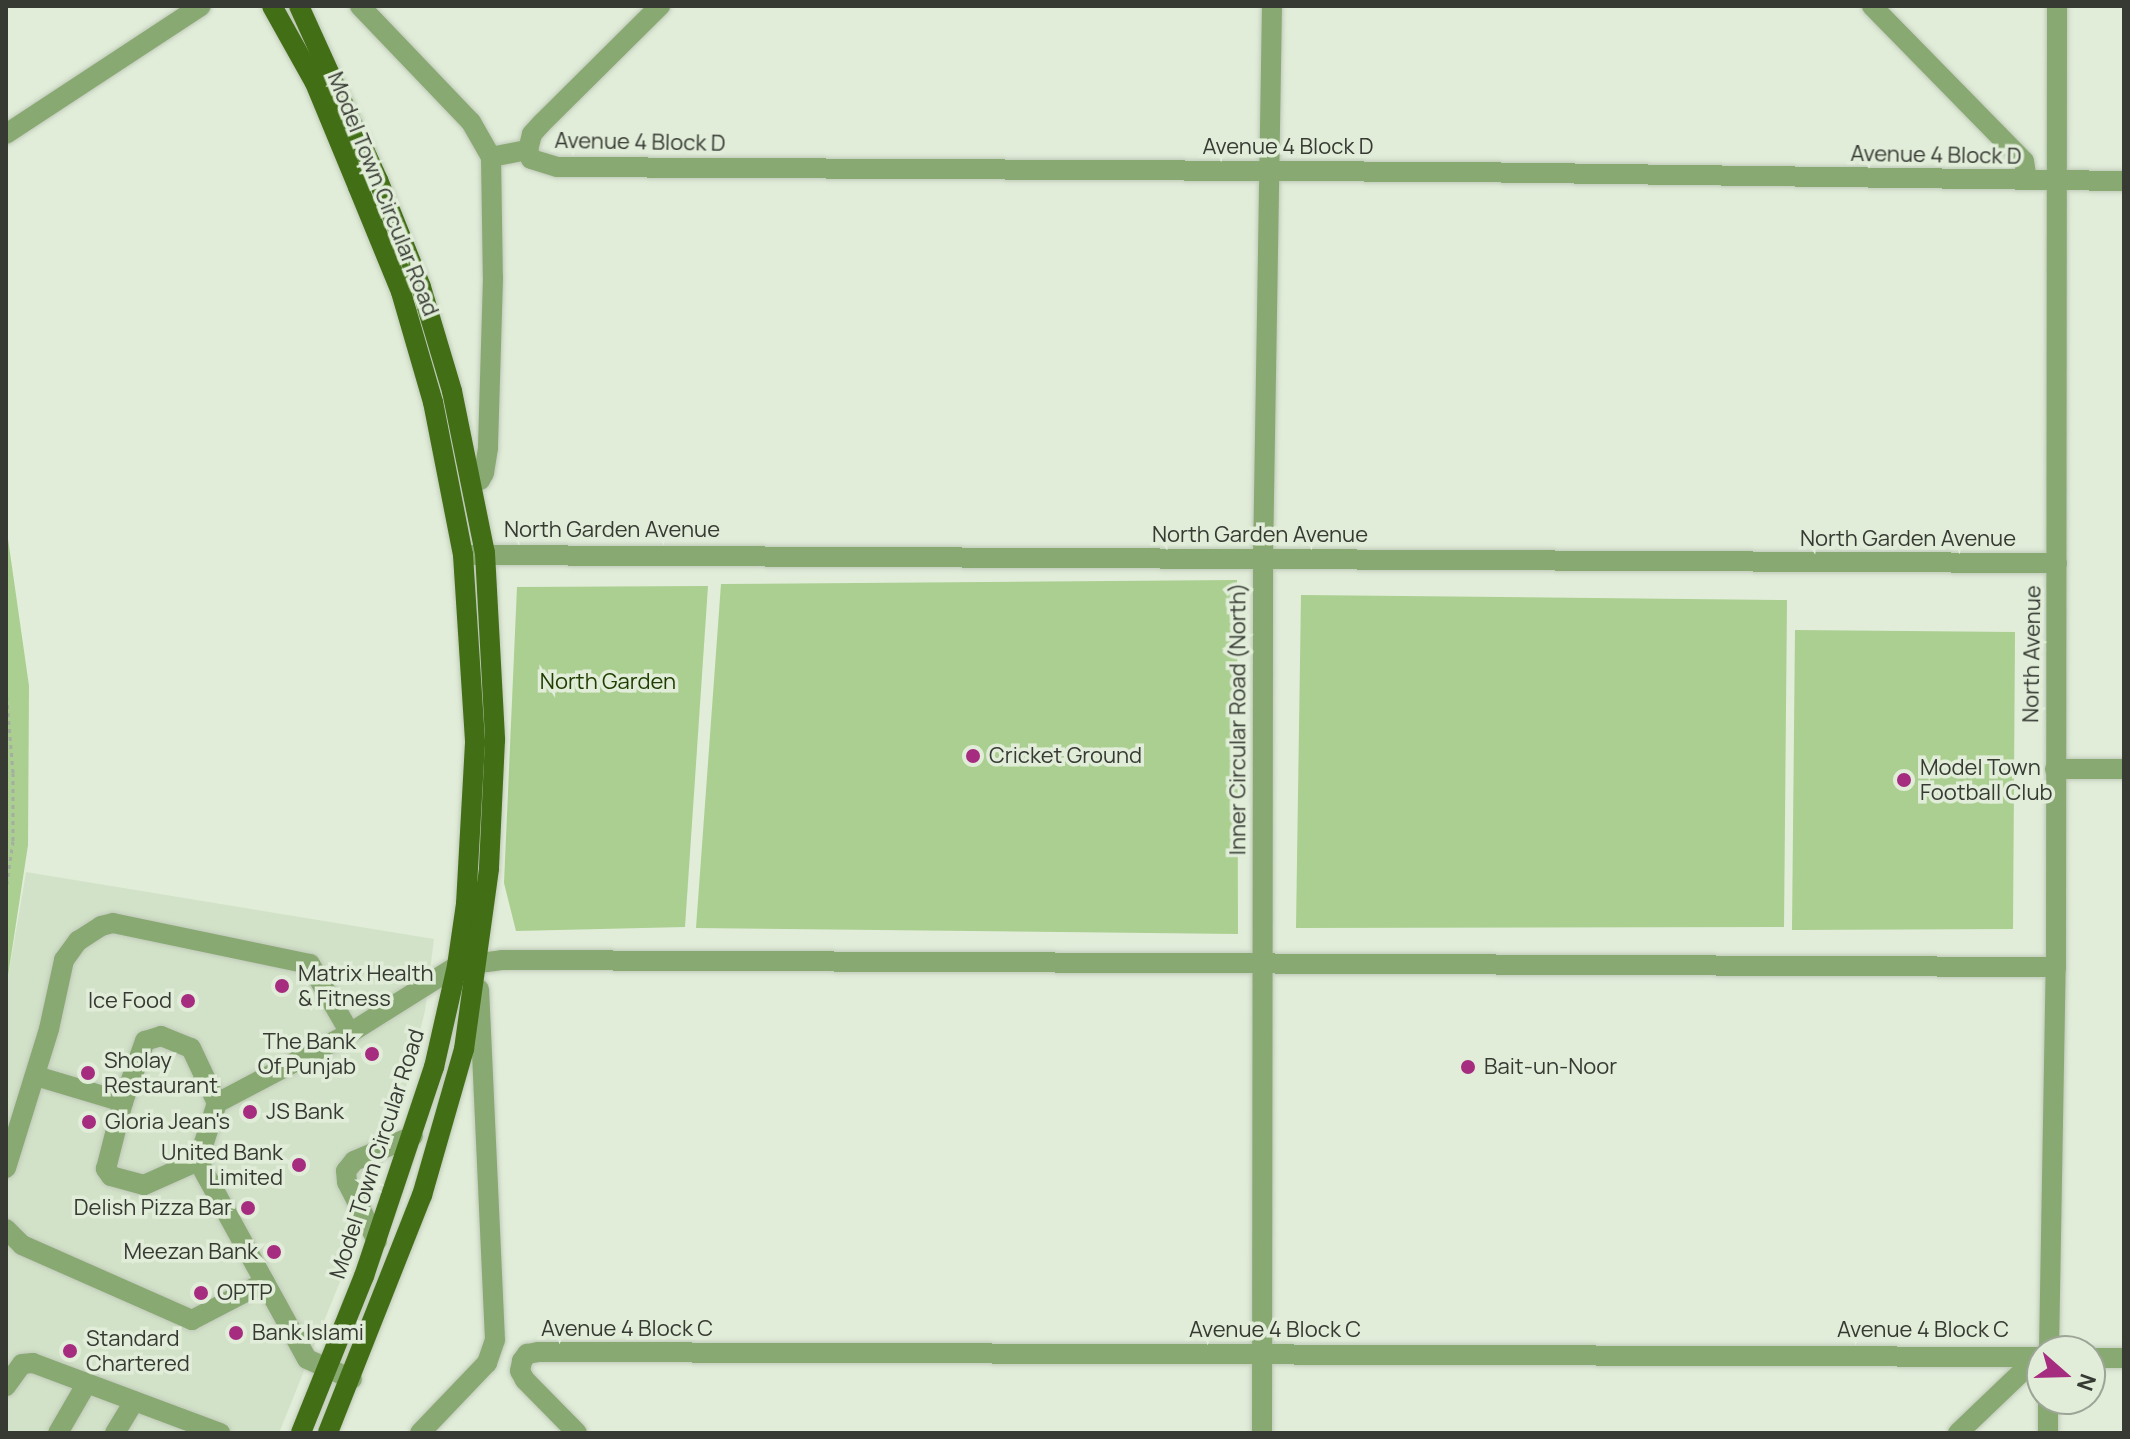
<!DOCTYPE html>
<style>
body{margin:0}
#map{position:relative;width:2130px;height:1439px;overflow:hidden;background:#e1edd9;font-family:Manrope,sans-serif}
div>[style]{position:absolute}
.built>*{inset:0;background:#d2e2c8}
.green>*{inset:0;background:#aacf90}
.path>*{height:3px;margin-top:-1.5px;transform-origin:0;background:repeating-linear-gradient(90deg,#a5af9f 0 4px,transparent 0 8px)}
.roads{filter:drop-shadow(0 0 2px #bfc9b8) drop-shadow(0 0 2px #bfc9b8)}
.minor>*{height:20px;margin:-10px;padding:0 10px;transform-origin:10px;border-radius:10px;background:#89a973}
.major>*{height:20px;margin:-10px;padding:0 10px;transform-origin:10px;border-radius:10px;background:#426f15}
.dots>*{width:22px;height:22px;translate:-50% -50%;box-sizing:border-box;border:4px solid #e1edd9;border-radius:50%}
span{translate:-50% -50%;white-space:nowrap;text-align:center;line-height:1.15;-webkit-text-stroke:7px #e1edd9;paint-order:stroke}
.street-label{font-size:22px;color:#363a33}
.park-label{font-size:22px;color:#1f3d00}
.poi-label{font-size:22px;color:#363a33}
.left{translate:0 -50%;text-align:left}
.right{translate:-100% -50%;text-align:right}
.frame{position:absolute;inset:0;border:8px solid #363a33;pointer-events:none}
.north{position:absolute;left:2026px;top:1335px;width:80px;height:80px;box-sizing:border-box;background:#e1edd9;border:2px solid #9da597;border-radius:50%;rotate:110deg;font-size:22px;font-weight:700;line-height:32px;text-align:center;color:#363a33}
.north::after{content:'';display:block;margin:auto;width:28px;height:36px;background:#a62c80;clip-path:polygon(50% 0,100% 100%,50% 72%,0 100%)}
</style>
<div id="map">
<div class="built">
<div style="clip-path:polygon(26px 872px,434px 939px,425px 1011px,399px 1115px,362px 1227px,279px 1433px,6px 1433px,6px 989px)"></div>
</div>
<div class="green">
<div style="clip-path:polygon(6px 525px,29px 686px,28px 845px,6px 989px)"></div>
<div style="clip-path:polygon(1237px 580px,1238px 934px,696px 928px,721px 584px)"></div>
<div style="clip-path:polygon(708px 586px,685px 927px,516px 931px,504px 883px,517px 587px)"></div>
<div style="clip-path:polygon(1301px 595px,1787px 600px,1784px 927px,1296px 928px)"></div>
<div style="clip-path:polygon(1795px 630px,2015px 632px,2013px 929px,1792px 930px)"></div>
</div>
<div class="path">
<div style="left:6px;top:689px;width:84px;rotate:85.2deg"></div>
<div style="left:13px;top:773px;width:68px;rotate:90deg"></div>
<div style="left:13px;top:841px;width:49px;rotate:98.1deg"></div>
</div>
<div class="roads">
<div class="minor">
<div style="left:360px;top:6px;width:161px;rotate:46.3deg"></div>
<div style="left:471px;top:122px;width:40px;rotate:60.3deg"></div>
<div style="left:491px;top:157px;width:121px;rotate:89.1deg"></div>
<div style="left:493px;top:278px;width:170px;rotate:91.7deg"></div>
<div style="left:488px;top:448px;width:25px;rotate:99deg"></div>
<div style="left:484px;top:473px;width:8px;rotate:120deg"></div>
<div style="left:480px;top:480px;width:8px;rotate:166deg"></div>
<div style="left:1872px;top:6px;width:217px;rotate:45.6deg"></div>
<div style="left:2024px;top:161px;width:19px;rotate:81deg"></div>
<div style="left:6px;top:134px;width:233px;rotate:-33.3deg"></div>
<div style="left:528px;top:150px;width:9px;rotate:72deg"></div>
<div style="left:531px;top:159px;width:27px;rotate:17deg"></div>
<div style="left:557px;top:167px;width:907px;rotate:0.32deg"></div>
<div style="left:1464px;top:172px;width:660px;rotate:0.78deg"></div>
<div style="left:528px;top:150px;width:16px;rotate:-76deg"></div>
<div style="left:532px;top:134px;width:13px;rotate:-48deg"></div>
<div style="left:541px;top:124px;width:168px;rotate:-44.8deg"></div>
<div style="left:491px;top:157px;width:38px;rotate:-11deg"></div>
<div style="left:467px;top:555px;width:1590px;rotate:0.29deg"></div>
<div style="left:2055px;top:769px;width:69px"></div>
<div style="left:36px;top:1076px;width:91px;rotate:16.6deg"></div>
<div style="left:198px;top:1161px;width:59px;rotate:156deg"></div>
<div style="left:144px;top:1185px;width:34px;rotate:-165deg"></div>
<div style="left:111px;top:1176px;width:9px;rotate:-126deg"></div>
<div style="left:106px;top:1169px;width:69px;rotate:-75.8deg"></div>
<div style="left:123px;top:1102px;width:65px;rotate:-70.2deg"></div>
<div style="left:145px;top:1041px;width:17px;rotate:-17deg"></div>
<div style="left:161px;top:1036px;width:32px;rotate:22deg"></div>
<div style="left:191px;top:1048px;width:61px;rotate:64.7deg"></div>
<div style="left:6px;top:1168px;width:145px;rotate:-72.8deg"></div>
<div style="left:49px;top:1029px;width:71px;rotate:-77.7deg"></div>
<div style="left:64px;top:960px;width:24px;rotate:-54deg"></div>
<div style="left:78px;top:941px;width:27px;rotate:-33deg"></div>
<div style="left:101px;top:926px;width:12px;rotate:-14deg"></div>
<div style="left:113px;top:923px;width:201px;rotate:11.8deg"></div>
<div style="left:310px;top:964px;width:80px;rotate:59.9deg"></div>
<div style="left:6px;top:1229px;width:23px;rotate:45deg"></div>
<div style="left:22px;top:1245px;width:186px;rotate:23.8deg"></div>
<div style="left:192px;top:1320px;width:82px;rotate:-27.5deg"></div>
<div style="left:377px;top:1241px;width:66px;rotate:-117deg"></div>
<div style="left:347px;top:1182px;width:11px;rotate:-95deg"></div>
<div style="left:346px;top:1171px;width:13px;rotate:-51deg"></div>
<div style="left:354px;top:1161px;width:64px;rotate:-23deg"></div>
<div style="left:2049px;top:1351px;width:384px;rotate:-89deg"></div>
<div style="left:2056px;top:967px;width:961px;rotate:-89.94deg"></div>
<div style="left:2090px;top:1358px;width:34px"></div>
<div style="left:522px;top:1361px;width:9px;rotate:-54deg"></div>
<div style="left:527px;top:1354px;width:11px;rotate:-10deg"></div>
<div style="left:538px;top:1352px;width:1504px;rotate:0.19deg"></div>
<div style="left:522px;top:1361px;width:10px;rotate:101deg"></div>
<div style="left:520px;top:1371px;width:10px;rotate:61deg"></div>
<div style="left:525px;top:1380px;width:74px;rotate:45.5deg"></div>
<div style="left:352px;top:1379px;width:49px;rotate:-156deg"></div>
<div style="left:307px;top:1359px;width:226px;rotate:-118.8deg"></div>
<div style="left:198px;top:1161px;width:61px;rotate:-71.9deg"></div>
<div style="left:217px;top:1103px;width:150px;rotate:-27.8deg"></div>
<div style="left:350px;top:1033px;width:126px;rotate:-32.1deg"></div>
<div style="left:457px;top:966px;width:45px;rotate:-7.6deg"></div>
<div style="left:502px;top:960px;width:1554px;rotate:0.26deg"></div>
<div style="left:6px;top:1386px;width:27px;rotate:-54deg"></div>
<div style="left:22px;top:1364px;width:11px;rotate:-5deg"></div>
<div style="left:33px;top:1363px;width:200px;rotate:20.5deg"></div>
<div style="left:58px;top:1433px;width:58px;rotate:-59.9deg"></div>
<div style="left:115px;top:1433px;width:37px;rotate:-59deg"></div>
<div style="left:420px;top:1433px;width:97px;rotate:-46.3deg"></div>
<div style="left:487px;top:1363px;width:24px;rotate:-71deg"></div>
<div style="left:495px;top:1340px;width:351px;rotate:-92.6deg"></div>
<div style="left:1262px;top:1433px;width:874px;rotate:-89.93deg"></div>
<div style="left:1263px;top:559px;width:553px;rotate:-89.07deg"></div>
<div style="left:1958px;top:1433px;width:94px;rotate:-43.7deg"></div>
<div style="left:2026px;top:1368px;width:11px;rotate:-63deg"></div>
<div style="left:2048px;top:1433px;width:34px;rotate:-90deg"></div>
</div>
<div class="major">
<div style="left:272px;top:6px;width:88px;rotate:60.8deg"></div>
<div style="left:315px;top:83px;width:113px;rotate:67.5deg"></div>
<div style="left:358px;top:187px;width:113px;rotate:67.7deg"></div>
<div style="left:401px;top:292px;width:115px;rotate:73.8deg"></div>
<div style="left:433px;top:402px;width:156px;rotate:78.9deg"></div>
<div style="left:463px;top:555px;width:188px;rotate:86.3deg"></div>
<div style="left:475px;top:743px;width:161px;rotate:93.2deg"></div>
<div style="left:466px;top:904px;width:63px;rotate:98.3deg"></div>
<div style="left:457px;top:966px;width:104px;rotate:102.8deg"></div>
<div style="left:434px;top:1067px;width:220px;rotate:108.5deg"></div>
<div style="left:364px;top:1276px;width:169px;rotate:111.9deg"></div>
<div style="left:299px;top:6px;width:191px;rotate:65.6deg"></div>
<div style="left:378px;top:180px;width:115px;rotate:68.1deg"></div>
<div style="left:421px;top:287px;width:109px;rotate:73.4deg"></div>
<div style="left:452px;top:391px;width:165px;rotate:78.5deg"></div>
<div style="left:485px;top:553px;width:187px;rotate:86.9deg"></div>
<div style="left:495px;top:740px;width:129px;rotate:92.7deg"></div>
<div style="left:489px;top:869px;width:182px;rotate:97.9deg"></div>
<div style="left:464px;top:1049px;width:152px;rotate:106deg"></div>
<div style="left:422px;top:1195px;width:256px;rotate:111.6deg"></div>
</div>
</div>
<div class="dots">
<div style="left:973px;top:756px;background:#a62c80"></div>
<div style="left:1904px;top:780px;background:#a62c80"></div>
<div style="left:282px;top:986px;background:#a62c80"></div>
<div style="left:188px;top:1001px;background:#a62c80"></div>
<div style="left:372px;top:1054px;background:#a62c80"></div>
<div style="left:1468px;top:1067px;background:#a62c80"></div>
<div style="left:88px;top:1073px;background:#a62c80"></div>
<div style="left:250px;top:1112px;background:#a62c80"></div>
<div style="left:89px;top:1122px;background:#a62c80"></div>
<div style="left:299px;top:1165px;background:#a62c80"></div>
<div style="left:248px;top:1208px;background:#a62c80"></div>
<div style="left:274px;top:1252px;background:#a62c80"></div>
<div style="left:201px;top:1293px;background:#a62c80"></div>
<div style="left:236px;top:1333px;background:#a62c80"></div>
<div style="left:70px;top:1351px;background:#a62c80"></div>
</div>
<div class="street-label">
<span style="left:640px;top:142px;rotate:1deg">Avenue 4 Block D</span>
<span style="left:1288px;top:147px">Avenue 4 Block D</span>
<span style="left:1936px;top:155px;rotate:1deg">Avenue 4 Block D</span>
<span style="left:383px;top:194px;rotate:68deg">Model Town Circular Road</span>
<span style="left:612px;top:530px">North Garden Avenue</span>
<span style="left:1260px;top:535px">North Garden Avenue</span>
<span style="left:1908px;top:539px">North Garden Avenue</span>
<span style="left:2032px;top:654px;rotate:-89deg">North Avenue</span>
<span style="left:1238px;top:719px;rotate:-90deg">Inner Circular Road (North)</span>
<span style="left:377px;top:1154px;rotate:-72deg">Model Town Circular Road</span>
<span style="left:627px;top:1329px">Avenue 4 Block C</span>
<span style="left:1275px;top:1330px">Avenue 4 Block C</span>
<span style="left:1923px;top:1330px">Avenue 4 Block C</span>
</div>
<div class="park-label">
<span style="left:608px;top:682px">North Garden</span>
</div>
<div class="poi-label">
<span class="left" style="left:989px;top:756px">Cricket Ground</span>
<span class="left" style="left:1920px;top:780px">Model Town<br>Football Club</span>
<span class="left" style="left:298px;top:986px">Matrix Health<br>&amp; Fitness</span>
<span class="right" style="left:172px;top:1001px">Ice Food</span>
<span class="right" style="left:356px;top:1054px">The Bank<br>Of Punjab</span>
<span class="left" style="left:104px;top:1073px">Sholay<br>Restaurant</span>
<span class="left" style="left:1484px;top:1067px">Bait-un-Noor</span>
<span class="left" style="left:266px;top:1112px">JS Bank</span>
<span class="left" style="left:105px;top:1122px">Gloria Jean's</span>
<span class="right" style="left:283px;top:1165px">United Bank<br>Limited</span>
<span class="right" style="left:232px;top:1208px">Delish Pizza Bar</span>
<span class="right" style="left:258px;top:1252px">Meezan Bank</span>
<span class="left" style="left:217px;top:1293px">OPTP</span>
<span class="left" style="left:252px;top:1333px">Bank Islami</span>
<span class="left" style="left:86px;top:1351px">Standard<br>Chartered</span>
</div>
<div class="frame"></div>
<div class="north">N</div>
</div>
